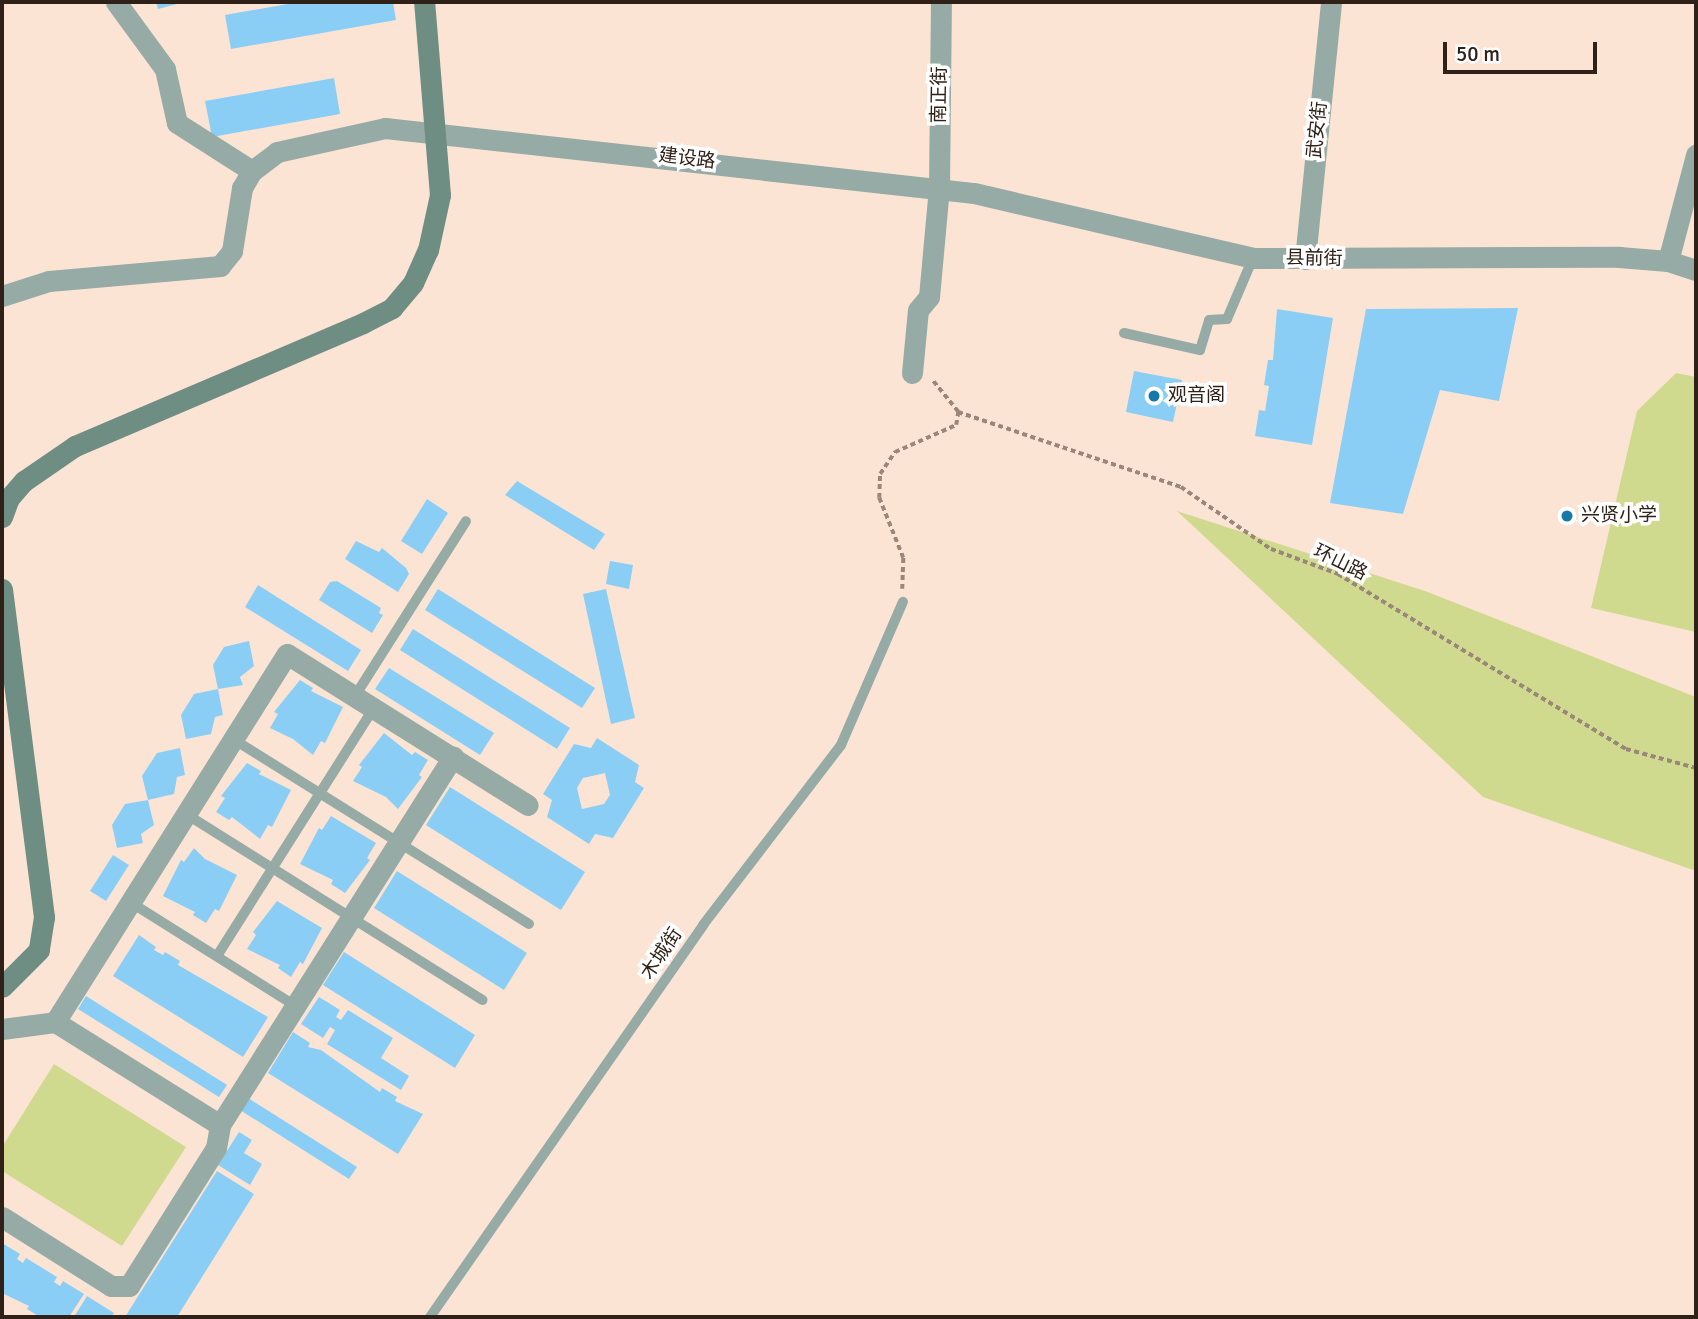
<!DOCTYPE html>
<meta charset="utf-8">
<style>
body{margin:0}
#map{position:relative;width:1698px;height:1319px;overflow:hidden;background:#fce4d5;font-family:Signika,"Noto Sans SC",sans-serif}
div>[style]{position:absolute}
.green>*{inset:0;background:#d0da8e}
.building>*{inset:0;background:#8acef5}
.path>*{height:3.5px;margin-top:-1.75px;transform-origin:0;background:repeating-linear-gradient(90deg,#9a877a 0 5px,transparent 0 8.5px)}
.lane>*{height:10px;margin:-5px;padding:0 5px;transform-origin:5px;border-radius:5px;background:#96aba5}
.street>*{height:21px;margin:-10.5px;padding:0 10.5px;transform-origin:10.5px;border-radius:10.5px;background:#96aba5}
.secondary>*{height:21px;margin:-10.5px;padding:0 10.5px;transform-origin:10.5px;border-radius:10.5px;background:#6e8d83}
.dots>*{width:19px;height:19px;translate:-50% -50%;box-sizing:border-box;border:4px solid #fff;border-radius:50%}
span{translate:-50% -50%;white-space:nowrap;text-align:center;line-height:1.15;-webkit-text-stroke:7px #fff;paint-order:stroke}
.street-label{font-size:19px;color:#2f2117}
.poi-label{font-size:19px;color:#2f2117}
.left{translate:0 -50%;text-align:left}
.frame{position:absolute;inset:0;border:4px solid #2f2117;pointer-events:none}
.scale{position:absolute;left:1443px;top:42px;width:154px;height:32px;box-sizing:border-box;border:4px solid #2f2117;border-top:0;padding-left:9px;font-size:21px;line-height:24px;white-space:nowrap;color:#2f2117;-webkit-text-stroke:5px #fff;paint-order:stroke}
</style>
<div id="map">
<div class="green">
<div style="clip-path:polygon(1676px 373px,1696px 377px,1696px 632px,1591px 608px,1637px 411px)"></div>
<div style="clip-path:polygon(1177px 511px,1425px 591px,1696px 697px,1696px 871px,1483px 797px)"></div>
<div style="clip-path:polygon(54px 1064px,186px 1147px,122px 1246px,2px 1171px,2px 1147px)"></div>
</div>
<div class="building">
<div style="clip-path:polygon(156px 2px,181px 2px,181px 3px,158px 9px)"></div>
<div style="clip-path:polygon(299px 2px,393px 2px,396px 20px,231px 49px,225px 15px)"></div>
<div style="clip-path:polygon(334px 78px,340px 114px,212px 137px,205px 101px)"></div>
<div style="clip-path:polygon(1518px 308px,1499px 401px,1440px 390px,1403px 514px,1330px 503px,1366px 309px)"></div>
<div style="clip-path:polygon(1277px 309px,1333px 318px,1312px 445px,1255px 436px,1259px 410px,1265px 411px,1269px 386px,1264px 385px,1268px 360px,1273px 360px)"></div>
<div style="clip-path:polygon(1134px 371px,1182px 380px,1173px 422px,1126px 412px)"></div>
<div style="clip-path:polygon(517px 481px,605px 534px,594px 550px,505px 495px)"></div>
<div style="clip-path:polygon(427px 499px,448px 513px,422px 554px,401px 541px)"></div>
<div style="clip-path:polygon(356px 541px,379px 552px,382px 548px,406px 568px,409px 574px,398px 592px,345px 559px)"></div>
<div style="clip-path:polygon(610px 561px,633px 565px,629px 589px,606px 584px)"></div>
<div style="clip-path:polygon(337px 581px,381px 608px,379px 613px,383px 615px,372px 633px,319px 600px,330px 582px)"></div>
<div style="clip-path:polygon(258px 585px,361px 650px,348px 671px,245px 607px)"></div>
<div style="clip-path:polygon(438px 589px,595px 688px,582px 708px,425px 610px)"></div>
<div style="clip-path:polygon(606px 589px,635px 718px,611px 724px,583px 594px)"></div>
<div style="clip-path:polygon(413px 629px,570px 728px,557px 749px,400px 650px)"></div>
<div style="clip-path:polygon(249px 641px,254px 666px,240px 677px,243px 685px,218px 689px,213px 665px,224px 647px)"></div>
<div style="clip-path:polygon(389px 668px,494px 733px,480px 755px,375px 689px)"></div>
<div style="clip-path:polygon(300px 680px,313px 688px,311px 691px,343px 707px,325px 743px,321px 741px,313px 755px,293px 739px,270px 728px,278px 714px,274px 712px)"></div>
<div style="clip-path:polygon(218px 689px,223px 715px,215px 717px,211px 734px,186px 739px,181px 715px,194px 694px)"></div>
<div style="clip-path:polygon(384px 733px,412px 755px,415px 752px,428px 760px,419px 775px,422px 777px,398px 809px,386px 797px,353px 781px,362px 767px,359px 765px)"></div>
<div style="clip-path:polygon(evenodd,597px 738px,639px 765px,635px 782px,644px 788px,613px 838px,595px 834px,589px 844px,547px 817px,552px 800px,543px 794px,574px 744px,591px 748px,597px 738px,605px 773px,610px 795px,604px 804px,582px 809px,577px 788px,583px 778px,605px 773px)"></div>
<div style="clip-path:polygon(180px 748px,185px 775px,177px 777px,174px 794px,148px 800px,142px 776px,157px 753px)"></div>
<div style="clip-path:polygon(247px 763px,261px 771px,259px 774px,291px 790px,272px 827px,268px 825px,260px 839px,232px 817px,229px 820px,216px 812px,225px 798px,221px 796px)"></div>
<div style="clip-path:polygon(450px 787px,585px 872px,561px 910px,426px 825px)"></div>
<div style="clip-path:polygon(148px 800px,154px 825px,141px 834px,143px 843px,117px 848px,112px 825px,125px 804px)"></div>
<div style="clip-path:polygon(331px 816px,376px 843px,367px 858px,370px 860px,345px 893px,331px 884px,333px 880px,300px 864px,319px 828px,322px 830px)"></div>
<div style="clip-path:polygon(194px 848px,205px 859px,237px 875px,219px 911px,215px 909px,206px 923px,193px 915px,195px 912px,163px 896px,181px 860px,184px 862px)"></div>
<div style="clip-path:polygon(113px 855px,129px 865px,106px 901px,90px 891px)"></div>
<div style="clip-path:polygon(397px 871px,527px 953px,504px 990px,374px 908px)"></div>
<div style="clip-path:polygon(277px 901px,322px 928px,303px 964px,300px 962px,291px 977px,278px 968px,280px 965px,247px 949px,256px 935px,253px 932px)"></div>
<div style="clip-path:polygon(139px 935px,156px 947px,154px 950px,163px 955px,165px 952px,180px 961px,178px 965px,268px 1017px,243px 1057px,113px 976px)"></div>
<div style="clip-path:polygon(344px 952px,475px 1035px,455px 1068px,323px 985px)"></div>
<div style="clip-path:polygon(86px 996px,227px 1085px,219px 1097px,78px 1009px)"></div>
<div style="clip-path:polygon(319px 997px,340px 1010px,336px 1017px,341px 1020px,348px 1010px,393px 1038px,381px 1058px,409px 1076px,401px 1090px,327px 1044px,335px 1030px,330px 1027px,323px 1038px,301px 1024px)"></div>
<div style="clip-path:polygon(293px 1032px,310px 1043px,308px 1047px,321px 1050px,380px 1092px,382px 1088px,397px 1097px,395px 1101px,423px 1114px,398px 1154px,268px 1073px)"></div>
<div style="clip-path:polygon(248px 1098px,357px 1167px,349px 1179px,240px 1110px)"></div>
<div style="clip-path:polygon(239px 1132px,252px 1140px,244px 1153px,262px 1164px,250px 1185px,218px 1165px)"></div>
<div style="clip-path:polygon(217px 1171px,254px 1194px,177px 1317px,125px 1317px)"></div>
<div style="clip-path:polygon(2px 1243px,20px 1254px,17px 1259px,23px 1263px,26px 1258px,57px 1277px,54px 1282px,60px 1286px,63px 1281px,84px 1294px,69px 1317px,40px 1317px,27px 1309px,29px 1306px,2px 1293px)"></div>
<div style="clip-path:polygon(87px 1296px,114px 1313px,111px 1317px,74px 1317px)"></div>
</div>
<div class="path">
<div style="left:958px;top:412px;width:235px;rotate:18.6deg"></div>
<div style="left:1181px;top:487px;width:109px;rotate:34.6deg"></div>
<div style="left:1271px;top:549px;width:72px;rotate:20.5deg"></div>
<div style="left:1338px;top:574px;width:337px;rotate:31.3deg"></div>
<div style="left:1626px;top:749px;width:73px;rotate:15.2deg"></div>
<div style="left:902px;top:589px;width:31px;rotate:-88deg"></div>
<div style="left:903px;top:558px;width:65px;rotate:-111.8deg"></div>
<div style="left:879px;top:498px;width:24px;rotate:-88deg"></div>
<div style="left:880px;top:474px;width:27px;rotate:-56deg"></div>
<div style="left:895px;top:452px;width:67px;rotate:-23.9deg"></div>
<div style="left:956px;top:425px;width:13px;rotate:-81deg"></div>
<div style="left:958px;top:412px;width:41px;rotate:-129.1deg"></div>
</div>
<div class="lane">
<div style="left:1124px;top:333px;width:78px;rotate:12.6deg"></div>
<div style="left:1200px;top:350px;width:31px;rotate:-73deg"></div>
<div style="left:1209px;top:320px;width:18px;rotate:-3deg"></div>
<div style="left:1227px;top:319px;width:66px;rotate:-66.9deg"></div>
<div style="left:355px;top:696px;width:207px;rotate:-57.6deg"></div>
<div style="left:233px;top:739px;width:349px;rotate:32deg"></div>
<div style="left:186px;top:814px;width:350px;rotate:32.1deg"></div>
<div style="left:130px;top:902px;width:196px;rotate:32.1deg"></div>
<div style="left:217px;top:956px;width:294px;rotate:-57.7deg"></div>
<div style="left:430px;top:1317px;width:478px;rotate:-55.1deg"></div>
<div style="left:703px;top:925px;width:227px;rotate:-52.5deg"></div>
<div style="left:841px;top:745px;width:156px;rotate:-66.6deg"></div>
</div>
<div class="street">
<div style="left:116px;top:2px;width:83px;rotate:53.8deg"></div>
<div style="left:165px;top:69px;width:55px;rotate:77.5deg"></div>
<div style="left:177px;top:123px;width:89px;rotate:32.6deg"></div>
<div style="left:1305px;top:259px;width:258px;rotate:-84.2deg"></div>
<div style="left:1668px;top:261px;width:110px;rotate:-75.2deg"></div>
<div style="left:2px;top:296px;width:49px;rotate:-17.7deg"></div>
<div style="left:49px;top:281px;width:172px;rotate:-5deg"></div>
<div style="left:220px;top:266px;width:19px;rotate:-51deg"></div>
<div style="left:232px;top:251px;width:64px;rotate:-81deg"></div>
<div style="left:242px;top:188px;width:20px;rotate:-60deg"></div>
<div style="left:252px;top:171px;width:31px;rotate:-37deg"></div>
<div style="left:277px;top:152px;width:111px;rotate:-12.5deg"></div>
<div style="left:385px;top:128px;width:593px;rotate:6.3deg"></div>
<div style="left:974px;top:193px;width:286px;rotate:13.1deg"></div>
<div style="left:1253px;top:258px;width:366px;rotate:-0.2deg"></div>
<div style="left:1619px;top:257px;width:49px;rotate:4.7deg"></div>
<div style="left:1668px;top:261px;width:29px;rotate:18deg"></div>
<div style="left:912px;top:373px;width:63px;rotate:-84.6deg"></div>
<div style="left:918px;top:310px;width:17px;rotate:-50deg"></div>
<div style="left:929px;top:297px;width:109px;rotate:-84.8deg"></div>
<div style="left:939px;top:188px;width:186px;rotate:-89.4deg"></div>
<div style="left:2px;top:1029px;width:53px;rotate:-7.5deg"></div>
<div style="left:55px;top:1022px;width:435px;rotate:-57.8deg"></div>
<div style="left:287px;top:654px;width:284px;rotate:32.1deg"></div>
<div style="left:220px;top:1125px;width:436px;rotate:-57.7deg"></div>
<div style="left:2px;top:1217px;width:129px;rotate:32.3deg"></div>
<div style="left:111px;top:1286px;width:18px"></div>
<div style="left:129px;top:1286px;width:163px;rotate:-57.8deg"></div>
<div style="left:216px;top:1148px;width:23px;rotate:-80deg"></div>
<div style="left:220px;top:1125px;width:195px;rotate:-148deg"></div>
</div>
<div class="secondary">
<div style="left:2px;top:517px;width:20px;rotate:-70deg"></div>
<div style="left:9px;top:498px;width:23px;rotate:-49deg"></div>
<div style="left:24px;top:481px;width:62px;rotate:-34.5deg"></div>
<div style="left:75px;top:446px;width:313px;rotate:-23.1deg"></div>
<div style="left:363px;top:323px;width:33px;rotate:-27deg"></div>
<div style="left:392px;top:308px;width:33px;rotate:-50deg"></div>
<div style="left:413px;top:283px;width:36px;rotate:-66deg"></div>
<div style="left:428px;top:250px;width:56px;rotate:-77.7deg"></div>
<div style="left:440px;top:195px;width:194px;rotate:-94.7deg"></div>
<div style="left:2px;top:589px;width:331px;rotate:82.7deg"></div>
<div style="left:44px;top:917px;width:33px;rotate:99deg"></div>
<div style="left:39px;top:950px;width:52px;rotate:135deg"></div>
</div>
<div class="dots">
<div style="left:1154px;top:396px;background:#1779a5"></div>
<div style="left:1567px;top:516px;background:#1779a5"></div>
</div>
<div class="street-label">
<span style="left:940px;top:95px;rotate:-89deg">南正街</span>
<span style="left:1318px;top:130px;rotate:-84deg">武安街</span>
<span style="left:687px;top:159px;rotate:7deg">建设路</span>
<span style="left:1314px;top:259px;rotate:1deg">县前街</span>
<span style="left:1340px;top:563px;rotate:26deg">环山路</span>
<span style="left:662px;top:954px;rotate:-56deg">木城街</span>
</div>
<div class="poi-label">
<span class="left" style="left:1168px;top:396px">观音阁</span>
<span class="left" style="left:1581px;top:516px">兴贤小学</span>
</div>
<div class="frame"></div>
<div class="scale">50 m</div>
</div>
